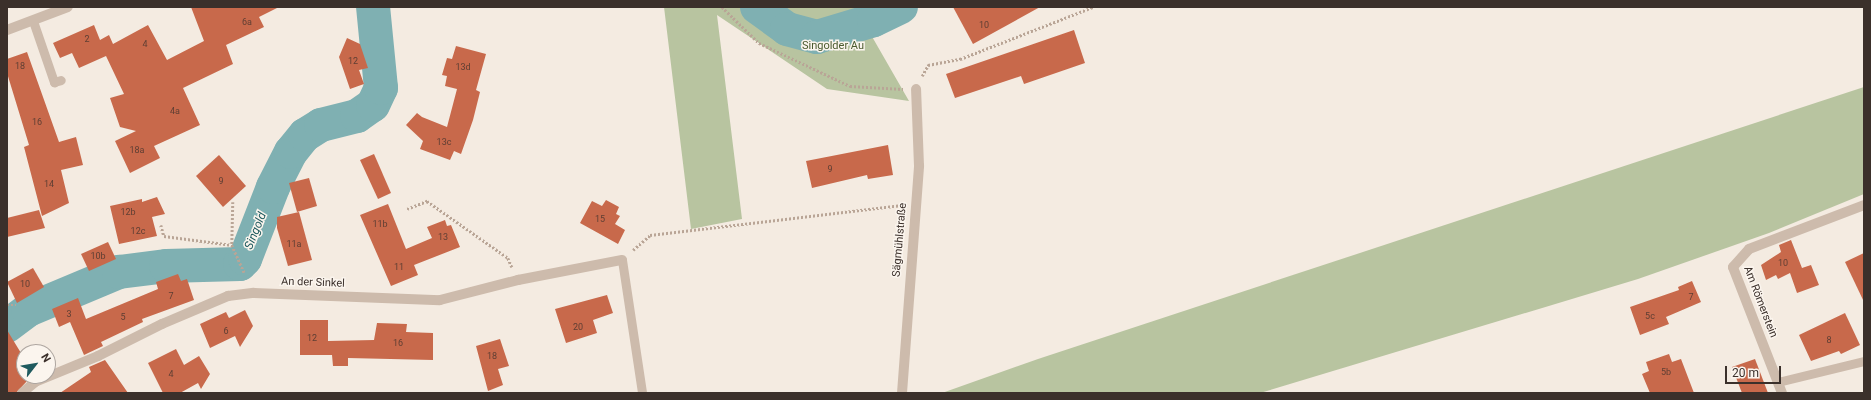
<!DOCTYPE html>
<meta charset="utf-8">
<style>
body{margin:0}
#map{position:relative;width:1871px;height:400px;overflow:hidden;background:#f4ebe1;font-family:Roboto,sans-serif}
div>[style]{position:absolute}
.green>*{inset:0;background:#b8c4a0}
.river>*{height:34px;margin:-17px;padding:0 17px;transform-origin:17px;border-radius:17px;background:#7fb0b2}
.building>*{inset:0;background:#c8694b}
.path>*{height:2.5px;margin-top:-1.25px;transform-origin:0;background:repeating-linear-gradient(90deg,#b9a596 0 2px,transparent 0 4px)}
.service>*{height:9px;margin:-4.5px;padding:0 4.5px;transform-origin:4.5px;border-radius:4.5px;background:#cdbbac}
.minor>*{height:10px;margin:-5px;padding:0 5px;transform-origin:5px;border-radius:5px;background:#cdbbac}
span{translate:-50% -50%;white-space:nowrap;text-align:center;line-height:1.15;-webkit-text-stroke:3px #fbf5ee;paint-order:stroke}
.number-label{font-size:9px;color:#5e3e33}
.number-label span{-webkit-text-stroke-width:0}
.park-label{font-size:11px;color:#4a5a2e}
.street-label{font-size:11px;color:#3b302b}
.water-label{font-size:12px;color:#1f5a5e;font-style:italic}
.frame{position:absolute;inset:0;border:8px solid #3b302b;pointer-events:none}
.north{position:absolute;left:16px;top:344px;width:40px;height:40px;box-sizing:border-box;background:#fbf5ee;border:1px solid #aea6a0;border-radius:50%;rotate:59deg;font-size:11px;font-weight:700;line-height:16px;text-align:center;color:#3b302b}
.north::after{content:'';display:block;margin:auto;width:14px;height:18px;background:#1f5a5e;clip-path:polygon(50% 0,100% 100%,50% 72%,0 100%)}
.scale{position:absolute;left:1725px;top:366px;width:56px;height:18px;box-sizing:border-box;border:2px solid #3b302b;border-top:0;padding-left:5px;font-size:12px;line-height:14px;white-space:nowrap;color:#3b302b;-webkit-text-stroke:3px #fbf5ee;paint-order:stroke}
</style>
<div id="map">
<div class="green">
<div style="clip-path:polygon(664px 7px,855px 7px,909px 101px,827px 89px,717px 15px,742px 219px,691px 229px)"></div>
<div style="clip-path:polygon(1864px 87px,1864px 194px,1769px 233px,1638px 279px,1260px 393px,942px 393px,1038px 359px)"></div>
</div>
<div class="river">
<div style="left:757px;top:7px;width:37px;rotate:36deg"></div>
<div style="left:787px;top:29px;width:31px;rotate:15deg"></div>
<div style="left:817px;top:37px;width:59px;rotate:-16.6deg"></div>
<div style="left:874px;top:20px;width:30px;rotate:-26deg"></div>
<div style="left:7px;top:326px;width:26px;rotate:-37deg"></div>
<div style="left:28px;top:310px;width:99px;rotate:-22.7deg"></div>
<div style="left:119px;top:272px;width:47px;rotate:-7.3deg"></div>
<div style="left:166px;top:266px;width:74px;rotate:-1.5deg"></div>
<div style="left:240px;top:264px;width:7px;rotate:-45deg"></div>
<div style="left:245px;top:259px;width:77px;rotate:-68.7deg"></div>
<div style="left:273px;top:187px;width:39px;rotate:-63deg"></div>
<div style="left:291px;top:152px;width:22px;rotate:-51deg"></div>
<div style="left:305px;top:135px;width:19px;rotate:-32deg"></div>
<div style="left:321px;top:125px;width:37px;rotate:-14deg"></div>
<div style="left:357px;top:116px;width:19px;rotate:-35deg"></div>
<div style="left:373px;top:105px;width:19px;rotate:-65deg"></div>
<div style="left:381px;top:88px;width:81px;rotate:-95.6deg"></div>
</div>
<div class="building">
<div style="clip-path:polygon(191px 7px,279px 7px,259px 17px,264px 27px,226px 45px,233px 64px,183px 88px,200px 125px,154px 146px,160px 158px,130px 173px,115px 141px,136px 131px,120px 127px,110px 98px,124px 94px,106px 56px,79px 68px,72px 53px,60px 58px,53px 43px,94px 25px,100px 40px,109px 35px,113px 44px,148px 25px,167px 60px,204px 41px)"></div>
<div style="clip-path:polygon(953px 7px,1040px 7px,973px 44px)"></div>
<div style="clip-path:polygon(1074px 30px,1085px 63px,1024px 84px,1021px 76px,955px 98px,946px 74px)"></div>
<div style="clip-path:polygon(347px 38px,360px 44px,368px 68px,359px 70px,364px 84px,350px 89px,339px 57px)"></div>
<div style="clip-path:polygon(456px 46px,486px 54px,476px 90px,480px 92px,473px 120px,461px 154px,454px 151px,450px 160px,420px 149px,423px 141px,406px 125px,417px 113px,422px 117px,447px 127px,457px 89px,445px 86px,447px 76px,442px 75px,447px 58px,452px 59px)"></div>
<div style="clip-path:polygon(27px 52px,59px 142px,76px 137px,83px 165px,61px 170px,69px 203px,42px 216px,24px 147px,29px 145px,7px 73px,7px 59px)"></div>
<div style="clip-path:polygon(888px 145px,893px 175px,868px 179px,867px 175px,812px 188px,806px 161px)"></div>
<div style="clip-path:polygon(374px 154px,391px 193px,378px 199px,360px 160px)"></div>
<div style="clip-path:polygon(219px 155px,246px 186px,223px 207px,196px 176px)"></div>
<div style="clip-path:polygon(309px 178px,317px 206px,297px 212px,289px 183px)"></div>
<div style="clip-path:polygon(157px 197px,165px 214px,152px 217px,157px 236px,119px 244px,110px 206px,142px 199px,142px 202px)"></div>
<div style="clip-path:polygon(606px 200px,619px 207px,616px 214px,620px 216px,615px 224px,625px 230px,618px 244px,580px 223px,592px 201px,602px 206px)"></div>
<div style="clip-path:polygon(388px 204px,406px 249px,432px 238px,427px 227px,445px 220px,447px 226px,451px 225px,460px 247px,414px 265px,418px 275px,391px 286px,360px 215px)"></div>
<div style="clip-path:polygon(39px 210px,45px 228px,7px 237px,7px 218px)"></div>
<div style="clip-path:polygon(299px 212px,312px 260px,288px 266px,277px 228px,277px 217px)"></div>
<div style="clip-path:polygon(1791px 240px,1802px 268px,1811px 265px,1819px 285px,1797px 293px,1790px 273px,1778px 279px,1776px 275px,1766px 280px,1761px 265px,1781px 252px,1779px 245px)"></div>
<div style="clip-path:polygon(108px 242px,116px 259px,89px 271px,81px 254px)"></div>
<div style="clip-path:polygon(1864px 253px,1864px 302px,1845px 262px)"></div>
<div style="clip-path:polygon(33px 268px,44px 287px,17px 303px,7px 282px)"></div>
<div style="clip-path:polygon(178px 274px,181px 281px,187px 279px,194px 300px,142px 319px,143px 322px,101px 342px,103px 346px,84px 355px,70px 322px,59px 327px,52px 309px,78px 298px,86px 319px,158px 289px,156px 282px)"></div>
<div style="clip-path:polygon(1692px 281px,1701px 302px,1666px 317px,1669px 324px,1640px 335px,1630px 307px,1679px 290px,1678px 287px)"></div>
<div style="clip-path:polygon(607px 295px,613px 313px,593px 320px,597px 333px,566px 343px,555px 309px)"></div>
<div style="clip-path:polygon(245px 310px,253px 326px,240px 347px,235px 336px,210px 348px,200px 324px,226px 312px,229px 318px)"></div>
<div style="clip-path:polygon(1845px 313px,1860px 345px,1841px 354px,1839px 351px,1811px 361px,1799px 335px)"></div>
<div style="clip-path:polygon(300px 320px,328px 320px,328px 341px,374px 340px,377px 323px,407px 324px,406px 332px,433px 333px,433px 360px,348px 358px,348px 366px,333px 366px,332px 355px,300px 355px)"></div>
<div style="clip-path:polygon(7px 330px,24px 358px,24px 377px,27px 381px,16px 393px,7px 393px)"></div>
<div style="clip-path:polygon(500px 339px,509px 366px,498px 369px,503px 385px,488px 391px,476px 346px)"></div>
<div style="clip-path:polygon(176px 349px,184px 365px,199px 356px,210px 374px,201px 389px,198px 383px,180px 393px,163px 393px,148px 363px)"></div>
<div style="clip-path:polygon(1669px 354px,1672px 362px,1681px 359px,1694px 393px,1650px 393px,1642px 374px,1649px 371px,1646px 362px)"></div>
<div style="clip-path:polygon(1755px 359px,1768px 393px,1742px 393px,1732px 367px)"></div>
<div style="clip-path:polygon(105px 360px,128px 393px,60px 393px,91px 372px,89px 367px)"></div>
</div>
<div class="path">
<div style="left:722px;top:7px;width:52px;rotate:44.2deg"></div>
<div style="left:759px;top:43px;width:101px;rotate:25.3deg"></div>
<div style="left:850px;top:86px;width:53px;rotate:3.2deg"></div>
<div style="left:922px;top:76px;width:13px;rotate:-61deg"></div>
<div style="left:928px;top:65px;width:33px;rotate:-11deg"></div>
<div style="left:960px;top:59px;width:143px;rotate:-21.4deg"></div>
<div style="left:233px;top:202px;width:43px;rotate:91.3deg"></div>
<div style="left:232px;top:245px;width:30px;rotate:66deg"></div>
<div style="left:407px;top:209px;width:22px;rotate:-22deg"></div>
<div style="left:427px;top:201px;width:99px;rotate:35.1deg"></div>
<div style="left:508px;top:258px;width:10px;rotate:66deg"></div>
<div style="left:161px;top:225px;width:11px;rotate:75deg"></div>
<div style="left:164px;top:236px;width:69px;rotate:7.5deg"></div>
<div style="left:633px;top:250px;width:23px;rotate:-41deg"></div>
<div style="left:650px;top:235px;width:254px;rotate:-6.8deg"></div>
<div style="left:7px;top:305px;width:9px"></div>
</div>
<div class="service">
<div style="left:33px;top:21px;width:65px;rotate:71deg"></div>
<div style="left:54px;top:82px;width:7px;rotate:-16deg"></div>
<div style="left:622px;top:260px;width:134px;rotate:81.4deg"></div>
<div style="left:1778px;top:382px;width:89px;rotate:-13.7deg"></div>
</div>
<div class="minor">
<div style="left:7px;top:30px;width:65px;rotate:-20.7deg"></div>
<div style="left:22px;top:393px;width:17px;rotate:-40deg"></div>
<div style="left:35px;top:382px;width:68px;rotate:-22.4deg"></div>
<div style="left:98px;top:356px;width:72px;rotate:-26.6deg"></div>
<div style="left:162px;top:324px;width:72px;rotate:-23deg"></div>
<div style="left:228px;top:296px;width:26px;rotate:-7deg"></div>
<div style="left:254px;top:293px;width:186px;rotate:2.2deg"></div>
<div style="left:440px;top:300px;width:81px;rotate:-14.4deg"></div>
<div style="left:518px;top:280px;width:106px;rotate:-10.9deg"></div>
<div style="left:902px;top:393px;width:228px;rotate:-85.7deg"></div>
<div style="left:919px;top:166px;width:77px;rotate:-92.2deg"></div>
<div style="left:1782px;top:393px;width:135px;rotate:-111.3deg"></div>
<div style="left:1733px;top:267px;width:24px;rotate:-48deg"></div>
<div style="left:1749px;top:249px;width:123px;rotate:-20.9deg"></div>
</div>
<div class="number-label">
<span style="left:247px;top:22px">6a</span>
<span style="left:984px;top:25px">10</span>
<span style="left:87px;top:39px">2</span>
<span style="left:145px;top:44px">4</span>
<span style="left:353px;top:61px">12</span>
<span style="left:20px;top:66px">18</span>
<span style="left:463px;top:67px">13d</span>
<span style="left:175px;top:111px">4a</span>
<span style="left:37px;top:122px">16</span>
<span style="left:444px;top:142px">13c</span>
<span style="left:137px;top:150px">18a</span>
<span style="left:830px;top:169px">9</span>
<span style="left:221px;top:181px">9</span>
<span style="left:49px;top:184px">14</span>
<span style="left:128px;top:212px">12b</span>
<span style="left:600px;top:219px">15</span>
<span style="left:380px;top:224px">11b</span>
<span style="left:138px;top:231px">12c</span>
<span style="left:443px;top:237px">13</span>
<span style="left:294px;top:244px">11a</span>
<span style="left:98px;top:256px">10b</span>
<span style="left:1783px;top:263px">10</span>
<span style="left:399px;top:267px">11</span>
<span style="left:25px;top:284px">10</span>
<span style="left:171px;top:296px">7</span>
<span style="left:1691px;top:297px">7</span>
<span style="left:69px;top:314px">3</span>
<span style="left:1650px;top:316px">5c</span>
<span style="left:123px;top:317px">5</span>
<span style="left:578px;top:327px">20</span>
<span style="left:226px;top:331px">6</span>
<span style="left:312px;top:338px">12</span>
<span style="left:1829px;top:340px">8</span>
<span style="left:398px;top:343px">16</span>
<span style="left:492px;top:356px">18</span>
<span style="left:1666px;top:372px">5b</span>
<span style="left:171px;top:374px">4</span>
</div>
<div class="park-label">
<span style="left:833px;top:46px">Singolder Au</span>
</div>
<div class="street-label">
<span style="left:900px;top:240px;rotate:-85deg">Sägmühlstraße</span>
<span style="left:313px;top:283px;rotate:2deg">An der Sinkel</span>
<span style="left:1760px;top:302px;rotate:69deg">Am Römerstein</span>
</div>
<div class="water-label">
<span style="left:256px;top:231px;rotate:-68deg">Singold</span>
</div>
<div class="frame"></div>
<div class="north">N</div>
<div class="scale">20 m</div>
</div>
